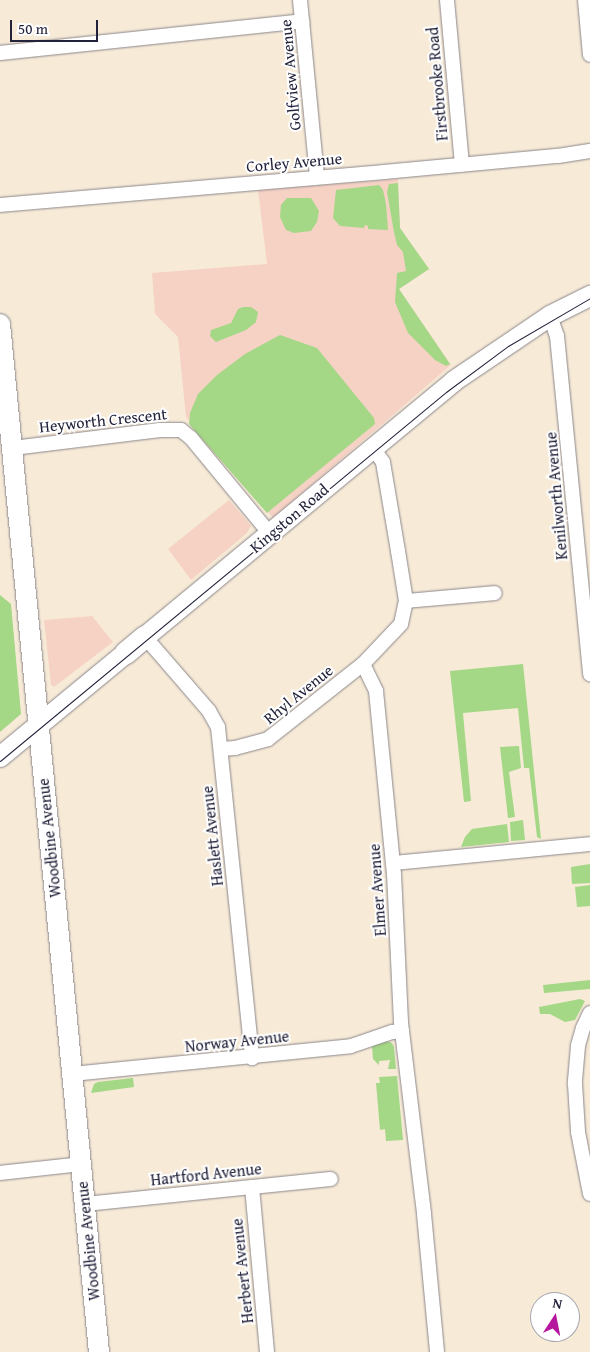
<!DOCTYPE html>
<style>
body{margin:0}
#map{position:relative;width:590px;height:1352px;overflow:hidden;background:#f7ebd8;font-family:"Gentium Book Plus",serif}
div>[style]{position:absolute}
.built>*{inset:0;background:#f6d2c5}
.green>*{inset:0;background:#a4d786}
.roads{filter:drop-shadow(0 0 1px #8c868a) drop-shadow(0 0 1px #8c868a)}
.street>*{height:14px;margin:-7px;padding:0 7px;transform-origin:7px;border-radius:7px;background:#fff}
.secondary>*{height:20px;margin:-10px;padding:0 10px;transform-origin:10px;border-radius:10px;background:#fff}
.primary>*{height:22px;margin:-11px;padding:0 11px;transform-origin:11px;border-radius:11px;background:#fff}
.tram>*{height:1px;margin:-0.5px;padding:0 0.5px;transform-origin:0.5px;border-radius:0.5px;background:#22223b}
span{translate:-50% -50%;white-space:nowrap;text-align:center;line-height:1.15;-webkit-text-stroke:4px #fff;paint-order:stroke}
.street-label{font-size:16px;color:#22223b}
.north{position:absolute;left:530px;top:1292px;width:50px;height:50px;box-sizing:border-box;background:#fff;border:1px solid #a7a7b1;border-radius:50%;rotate:11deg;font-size:14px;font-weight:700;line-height:20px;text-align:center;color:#22223b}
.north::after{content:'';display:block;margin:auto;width:18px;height:22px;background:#b5179e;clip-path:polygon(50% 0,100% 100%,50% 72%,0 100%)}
.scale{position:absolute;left:10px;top:20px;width:88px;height:22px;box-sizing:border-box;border:2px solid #22223b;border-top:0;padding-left:6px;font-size:15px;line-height:18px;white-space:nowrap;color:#22223b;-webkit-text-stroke:4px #fff;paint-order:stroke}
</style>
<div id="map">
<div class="built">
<div style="clip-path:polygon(398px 179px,400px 228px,429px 269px,399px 289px,451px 365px,273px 518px,186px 417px,178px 337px,155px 314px,152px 273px,267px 264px,258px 190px)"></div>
<div style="clip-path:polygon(229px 500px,251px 526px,247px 533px,191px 580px,168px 549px)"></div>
<div style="clip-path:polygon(92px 616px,113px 642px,54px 687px,51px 685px,44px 620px)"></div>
</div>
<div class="green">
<div style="clip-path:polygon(398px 183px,400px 228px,429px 269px,399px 289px,450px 364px,446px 366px,435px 360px,408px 333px,395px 302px,397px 273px,406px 271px,403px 252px,397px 245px,394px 232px,387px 192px,389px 184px)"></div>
<div style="clip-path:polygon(379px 185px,383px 190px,386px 204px,388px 230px,368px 229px,368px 226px,365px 225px,364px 228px,340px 226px,333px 218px,336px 190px)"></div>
<div style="clip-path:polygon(287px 198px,311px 198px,319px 211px,317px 222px,311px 231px,294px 233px,286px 230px,280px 217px,281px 205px)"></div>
<div style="clip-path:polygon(243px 307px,251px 307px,258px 312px,256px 322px,246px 330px,216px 342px,210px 336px,211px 330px,231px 323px,238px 309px)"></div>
<div style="clip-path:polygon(280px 335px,317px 348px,374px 418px,375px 424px,267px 513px,189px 424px,190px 413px,198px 394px,217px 375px,245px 354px)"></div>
<div style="clip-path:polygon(0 595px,11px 604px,21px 714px,0 732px)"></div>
<div style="clip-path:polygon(523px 664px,541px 839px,537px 837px,529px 768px,524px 768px,518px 708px,463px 713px,471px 801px,464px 802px,450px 671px)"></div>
<div style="clip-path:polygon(519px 746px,521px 768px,509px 772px,515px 817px,508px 818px,500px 747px)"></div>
<div style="clip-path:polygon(523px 820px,525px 840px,511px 841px,510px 822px)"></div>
<div style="clip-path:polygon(507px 824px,509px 842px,461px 847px,465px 837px,472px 829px)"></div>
<div style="clip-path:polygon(590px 864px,590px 883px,572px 884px,571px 867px)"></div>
<div style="clip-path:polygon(590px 885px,590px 906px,577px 907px,575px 887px)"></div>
<div style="clip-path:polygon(590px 980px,590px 989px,544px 993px,543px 985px)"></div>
<div style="clip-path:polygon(580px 999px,585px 1001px,575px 1020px,565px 1022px,550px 1014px,540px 1014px,539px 1007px)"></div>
<div style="clip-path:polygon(384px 1040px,392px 1043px,394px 1047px,396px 1069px,388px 1069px,390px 1060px,379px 1061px,379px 1065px,373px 1059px,372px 1046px)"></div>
<div style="clip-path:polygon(397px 1076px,403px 1140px,386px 1141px,385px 1129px,380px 1130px,376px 1083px,380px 1083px,379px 1077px)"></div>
<div style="clip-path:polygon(133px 1078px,134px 1087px,91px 1093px,94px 1084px,98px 1082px)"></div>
</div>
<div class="roads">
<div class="street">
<div style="left:300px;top:0;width:178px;rotate:84.5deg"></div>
<div style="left:447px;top:0;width:165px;rotate:84.8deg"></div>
<div style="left:585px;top:0;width:55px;rotate:84.8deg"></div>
<div style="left:0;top:53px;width:304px;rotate:-6deg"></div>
<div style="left:0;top:205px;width:385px;rotate:-4.9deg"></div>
<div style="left:384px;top:172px;width:175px;rotate:-5.3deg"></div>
<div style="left:558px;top:156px;width:32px;rotate:-9deg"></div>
<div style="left:550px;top:316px;width:21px;rotate:71deg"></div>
<div style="left:557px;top:336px;width:340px;rotate:84.4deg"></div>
<div style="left:13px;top:448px;width:148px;rotate:-7deg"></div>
<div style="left:160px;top:430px;width:21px"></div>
<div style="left:181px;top:430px;width:13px;rotate:39deg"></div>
<div style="left:191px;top:438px;width:124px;rotate:50.5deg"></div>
<div style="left:406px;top:601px;width:89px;rotate:-5.1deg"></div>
<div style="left:145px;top:637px;width:98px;rotate:49.1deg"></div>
<div style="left:209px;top:711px;width:18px;rotate:61deg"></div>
<div style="left:218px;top:727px;width:333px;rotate:84.1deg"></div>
<div style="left:363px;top:664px;width:30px;rotate:64deg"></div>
<div style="left:376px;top:691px;width:184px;rotate:84.4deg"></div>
<div style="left:394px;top:874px;width:149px;rotate:87.3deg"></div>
<div style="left:401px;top:1023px;width:192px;rotate:83.1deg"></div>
<div style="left:424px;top:1214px;width:139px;rotate:84.6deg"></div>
<div style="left:221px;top:749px;width:14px;rotate:-4deg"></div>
<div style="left:235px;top:748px;width:34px;rotate:-15deg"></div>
<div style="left:268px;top:739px;width:121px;rotate:-38.3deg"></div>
<div style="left:363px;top:664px;width:55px;rotate:-46.5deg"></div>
<div style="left:401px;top:624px;width:24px;rotate:-78deg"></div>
<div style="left:406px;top:601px;width:51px;rotate:-99.1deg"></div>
<div style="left:398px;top:551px;width:90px;rotate:-99.6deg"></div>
<div style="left:383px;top:462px;width:17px;rotate:-126deg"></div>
<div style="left:393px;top:863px;width:198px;rotate:-5.5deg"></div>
<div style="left:590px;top:1013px;width:17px;rotate:115deg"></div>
<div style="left:583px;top:1028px;width:19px;rotate:106deg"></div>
<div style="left:578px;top:1046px;width:38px;rotate:95deg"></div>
<div style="left:575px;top:1084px;width:48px;rotate:86.4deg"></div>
<div style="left:578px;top:1132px;width:63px;rotate:79deg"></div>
<div style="left:72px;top:1074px;width:280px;rotate:-5.7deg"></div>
<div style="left:351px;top:1046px;width:43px;rotate:-18.9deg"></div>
<div style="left:392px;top:1032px;width:10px;rotate:-6deg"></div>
<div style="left:0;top:1173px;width:81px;rotate:-6.3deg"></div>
<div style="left:252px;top:1187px;width:166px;rotate:84.8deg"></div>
<div style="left:85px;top:1204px;width:247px;rotate:-5.8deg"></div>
</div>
<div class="secondary">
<div style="left:0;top:324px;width:1033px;rotate:84.5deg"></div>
<div style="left:145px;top:637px;width:401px;rotate:-39.6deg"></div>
<div style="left:454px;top:381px;width:116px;rotate:-34.1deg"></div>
<div style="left:550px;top:316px;width:45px;rotate:-26.6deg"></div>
<div style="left:0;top:757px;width:163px;rotate:-39.5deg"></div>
</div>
<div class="primary">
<div style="left:126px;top:653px;width:25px;rotate:-40deg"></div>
</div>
</div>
<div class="tram">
<div style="left:0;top:761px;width:579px;rotate:-39.6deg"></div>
<div style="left:446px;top:392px;width:77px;rotate:-36.6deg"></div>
<div style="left:508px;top:346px;width:95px;rotate:-30.3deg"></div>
</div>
<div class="street-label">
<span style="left:290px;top:75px;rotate:-95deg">Golfview Avenue</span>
<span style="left:437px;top:84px;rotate:-95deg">Firstbrooke Road</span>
<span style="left:294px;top:162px;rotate:-5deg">Corley Avenue</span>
<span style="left:103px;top:420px;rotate:-6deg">Heyworth Crescent</span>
<span style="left:556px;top:496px;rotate:-95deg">Kenilworth Avenue</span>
<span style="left:289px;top:518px;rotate:-40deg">Kingston Road</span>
<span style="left:298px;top:694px;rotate:-39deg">Rhyl Avenue</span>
<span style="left:212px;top:836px;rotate:-96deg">Haslett Avenue</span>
<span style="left:49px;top:838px;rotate:-96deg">Woodbine Avenue</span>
<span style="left:377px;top:890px;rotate:-94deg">Elmer Avenue</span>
<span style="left:237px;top:1041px;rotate:-6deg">Norway Avenue</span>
<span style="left:206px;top:1174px;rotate:-6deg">Hartford Avenue</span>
<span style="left:88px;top:1241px;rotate:-96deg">Woodbine Avenue</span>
<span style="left:242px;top:1271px;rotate:-96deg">Herbert Avenue</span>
</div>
<div class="north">N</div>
<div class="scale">50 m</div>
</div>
